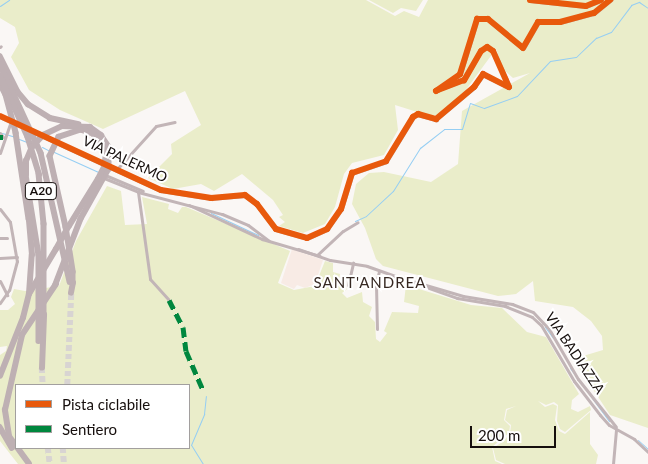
<!DOCTYPE html>
<style>
body{margin:0}
#map{position:relative;width:648px;height:464px;overflow:hidden;background:#faf7f5;font-family:Lato,sans-serif}
div>[style]{position:absolute}
.built>*{inset:0;background:#f8ebe5}
.green>*{inset:0;background:#eaedca}
.stream>*{height:1px;margin:-0.5px;padding:0 0.5px;transform-origin:0.5px;border-radius:0.5px;background:#95cef3}
.highway-tunnel>*{height:5.5px;margin-top:-2.75px;transform-origin:0;background:repeating-linear-gradient(90deg,#d8d4d2 0 5.5px,transparent 0 8.5px)}
.street>*{height:3px;margin:-1.5px;padding:0 1.5px;transform-origin:1.5px;border-radius:1.5px;background:#c2b5b7}
.secondary>*{height:4.5px;margin:-2.25px;padding:0 2.25px;transform-origin:2.25px;border-radius:2.25px;background:#c0b4b5}
.highway>*{height:5.5px;margin:-2.75px;padding:0 2.75px;transform-origin:2.75px;border-radius:2.75px;background:#beb0b3}
.highway-bridge>*{height:5.5px;margin:-2.75px;padding:0 2.75px;transform-origin:2.75px;border-radius:2.75px;background:#beb0b3}
.quiet>*{height:5px;margin-top:-2.5px;transform-origin:0;background:repeating-linear-gradient(90deg,#00873e 0 10px,transparent 0 15px)}
.cycleway>*{height:6px;margin:-3px;padding:0 3px;transform-origin:3px;border-radius:3px;background:#e8590c}
span{translate:-50% -50%;white-space:nowrap;text-align:center;line-height:1.15;-webkit-text-stroke:4px #fff;paint-order:stroke}
.shield-label span{padding:1px 4px;background:#fff;border:1px solid;border-radius:4px;-webkit-text-stroke-width:0}
.shield-label{font-size:12px;color:#160f0d;font-weight:700}
.street-label{font-size:14px;color:#160f0d}
.neighbourhood-label{font-size:15px;color:#362822;letter-spacing:1px}
.legend{position:absolute;left:15px;top:384px;width:175px;height:65px;box-sizing:border-box;background:#fff;border:1px solid #a29f9e;margin:0;padding:6px 9px;list-style:none;font-size:15px;color:#160f0d}
.legend li{display:flex;align-items:center;gap:10px;height:25px}
.legend b{width:25px;border:1px solid #a29f9e}
.scale{position:absolute;left:470px;top:426px;width:86px;height:22px;box-sizing:border-box;border:2px solid #160f0d;border-top:0;padding-left:6px;font-size:15px;line-height:18px;white-space:nowrap;color:#160f0d;-webkit-text-stroke:4px #fff;paint-order:stroke}
</style>
<div id="map">
<div class="built">
<div style="clip-path:polygon(292px 249px,323px 260px,315px 284px,305px 288px,297px 285px,294px 289px,281px 283px)"></div>
</div>
<div class="green">
<div style="clip-path:polygon(0 0,366px 0,395px 16px,404px 11px,419px 17px,428px 0,648px 0,648px 428px,610px 415px,573px 359px,603px 350px,602px 336px,591px 321px,573px 307px,535px 301px,533px 281px,516px 294px,498px 296px,383px 266px,376px 259px,365px 228px,352px 204px,356px 184px,369px 173px,384px 172px,431px 182px,458px 164px,462px 111px,530px 73px,513px 78px,503px 69px,496px 49px,465px 91px,437px 115px,430px 116px,395px 105px,398px 130px,384px 155px,352px 163px,344px 174px,335px 207px,325px 224px,303px 233px,279px 226px,285px 222px,279px 217px,283px 215px,273px 200px,242px 174px,214px 191px,201px 184px,173px 189px,148px 178px,172px 154px,171px 144px,201px 125px,185px 91px,103px 129px,60px 110px,29px 90px,11px 57px,19px 43px,15px 27px,0 18px)"></div>
<div style="clip-path:polygon(369px 0,423px 0,416px 11px,401px 8px,393px 13px)"></div>
<div style="clip-path:polygon(evenodd,107px 186px,121px 191px,125px 225px,147px 224px,142px 197px,169px 204px,168px 209px,178px 213px,182px 207px,186px 207px,290px 251px,278px 283px,294px 290px,315px 286px,325px 261px,333px 263px,333px 272px,340px 274px,338px 285px,347px 289px,342px 293px,347px 298px,362px 292px,363px 302px,372px 307px,369px 316px,375px 322px,376px 339px,380px 342px,387px 333px,384px 331px,392px 312px,418px 313px,419px 306px,404px 302px,406px 285px,471px 305px,502px 308px,527px 332px,546px 337px,579px 394px,572px 400px,571px 409px,578px 412px,590px 406px,591px 410px,565px 432px,560px 429px,557px 421px,558px 405px,554px 402px,546px 405px,538px 401px,545px 407px,553px 404px,557px 406px,555px 420px,559px 431px,565px 434px,590px 412px,590px 444px,598px 455px,596px 464px,505px 464px,496px 460px,493px 448px,504px 441px,510px 433px,511px 425px,505px 420px,507px 410px,516px 406px,506px 409px,504px 420px,510px 426px,509px 433px,492px 447px,495px 461px,502px 464px,18px 464px,0 441px,0 355px,6px 351px,7px 346px,0 347px,0 310px,8px 310px,15px 304px,11px 297px,14px 289px,25px 291px,59px 286px,76px 241px,107px 186px,16px 385px,189px 385px,189px 448px,16px 448px,16px 385px)"></div>
</div>
<div class="stream">
<div style="left:0;top:6px;width:11px;rotate:-34deg"></div>
<div style="left:2px;top:133px;width:14px;rotate:17deg"></div>
<div style="left:19px;top:139px;width:9px;rotate:21deg"></div>
<div style="left:42px;top:147px;width:9px;rotate:27deg"></div>
<div style="left:54px;top:152px;width:48px;rotate:24.4deg"></div>
<div style="left:211px;top:213px;width:52px;rotate:25.1deg"></div>
<div style="left:355px;top:221px;width:12px;rotate:-24deg"></div>
<div style="left:366px;top:216px;width:37px;rotate:-43deg"></div>
<div style="left:393px;top:191px;width:51px;rotate:-57.9deg"></div>
<div style="left:420px;top:148px;width:31px;rotate:-38deg"></div>
<div style="left:444px;top:129px;width:18px"></div>
<div style="left:462px;top:129px;width:27px;rotate:-73deg"></div>
<div style="left:470px;top:103px;width:15px;rotate:20deg"></div>
<div style="left:484px;top:108px;width:35px;rotate:-20deg"></div>
<div style="left:517px;top:96px;width:48px;rotate:-46.7deg"></div>
<div style="left:550px;top:61px;width:26px;rotate:-9deg"></div>
<div style="left:576px;top:57px;width:28px;rotate:-44deg"></div>
<div style="left:596px;top:38px;width:16px;rotate:-22deg"></div>
<div style="left:611px;top:32px;width:34px;rotate:-53deg"></div>
<div style="left:631px;top:5px;width:9px;rotate:-21deg"></div>
<div style="left:639px;top:2px;width:11px;rotate:34deg"></div>
<div style="left:545px;top:327px;width:14px;rotate:54deg"></div>
<div style="left:570px;top:368px;width:66px;rotate:53.7deg"></div>
<div style="left:638px;top:440px;width:13px;rotate:42deg"></div>
<div style="left:203px;top:464px;width:22px;rotate:-122deg"></div>
<div style="left:191px;top:445px;width:34px;rotate:-67deg"></div>
<div style="left:204px;top:414px;width:18px;rotate:-84deg"></div>
</div>
<div class="highway-tunnel">
<div style="left:42px;top:368px;width:17px;rotate:87deg"></div>
<div style="left:67px;top:385px;width:92px;rotate:-87.5deg"></div>
<div style="left:48px;top:448px;width:16px;rotate:83deg"></div>
<div style="left:63px;top:448px;width:16px;rotate:86deg"></div>
</div>
<div class="street">
<div style="left:0;top:47px;width:1px;rotate:-45deg"></div>
<div style="left:0;top:133px;width:5px;rotate:53deg"></div>
<div style="left:0;top:153px;width:34px;rotate:-71deg"></div>
<div style="left:117px;top:169px;width:58px;rotate:-47.8deg"></div>
<div style="left:156px;top:126px;width:19px;rotate:-12deg"></div>
<div style="left:105px;top:175px;width:41px;rotate:22.8deg"></div>
<div style="left:104px;top:178px;width:37px;rotate:22deg"></div>
<div style="left:138px;top:192px;width:87px;rotate:14.7deg"></div>
<div style="left:222px;top:214px;width:28px;rotate:23deg"></div>
<div style="left:248px;top:225px;width:26px;rotate:37deg"></div>
<div style="left:138px;top:192px;width:88px;rotate:82.1deg"></div>
<div style="left:150px;top:279px;width:28px;rotate:48deg"></div>
<div style="left:189px;top:205px;width:81px;rotate:25deg"></div>
<div style="left:262px;top:239px;width:60px;rotate:16.3deg"></div>
<div style="left:0;top:209px;width:16px;rotate:52deg"></div>
<div style="left:10px;top:222px;width:40px;rotate:80deg"></div>
<div style="left:17px;top:261px;width:30px;rotate:105deg"></div>
<div style="left:9px;top:290px;width:16px;rotate:125deg"></div>
<div style="left:0;top:238px;width:7px"></div>
<div style="left:298px;top:249px;width:34px;rotate:19deg"></div>
<div style="left:330px;top:260px;width:37px;rotate:9deg"></div>
<div style="left:367px;top:266px;width:96px;rotate:19.6deg"></div>
<div style="left:457px;top:298px;width:49px;rotate:9.5deg"></div>
<div style="left:505px;top:306px;width:29px;rotate:22deg"></div>
<div style="left:532px;top:317px;width:12px;rotate:42deg"></div>
<div style="left:541px;top:325px;width:65px;rotate:59.5deg"></div>
<div style="left:574px;top:381px;width:43px;rotate:52.6deg"></div>
<div style="left:600px;top:415px;width:13px;rotate:48deg"></div>
<div style="left:609px;top:425px;width:29px;rotate:29deg"></div>
<div style="left:634px;top:439px;width:19px;rotate:43deg"></div>
<div style="left:317px;top:255px;width:35px;rotate:-43deg"></div>
<div style="left:343px;top:231px;width:17px;rotate:-31deg"></div>
<div style="left:0;top:258px;width:17px;rotate:-3deg"></div>
<div style="left:395px;top:276px;width:71px;rotate:16.4deg"></div>
<div style="left:463px;top:296px;width:50px;rotate:9.3deg"></div>
<div style="left:512px;top:304px;width:22px;rotate:21deg"></div>
<div style="left:533px;top:312px;width:23px;rotate:47deg"></div>
<div style="left:549px;top:329px;width:58px;rotate:59.9deg"></div>
<div style="left:578px;top:379px;width:61px;rotate:51.6deg"></div>
<div style="left:0;top:281px;width:16px;rotate:63deg"></div>
<div style="left:348px;top:285px;width:23px;rotate:-77deg"></div>
<div style="left:377px;top:329px;width:45px;rotate:-91.3deg"></div>
<div style="left:376px;top:284px;width:13px;rotate:-77deg"></div>
<div style="left:613px;top:464px;width:35px;rotate:-85deg"></div>
</div>
<div class="secondary">
<div style="left:530px;top:0;width:56px;rotate:6.1deg"></div>
<div style="left:586px;top:6px;width:16px;rotate:-22deg"></div>
<div style="left:0;top:116px;width:177px;rotate:24.7deg"></div>
<div style="left:161px;top:190px;width:51px;rotate:9.1deg"></div>
<div style="left:211px;top:198px;width:34px;rotate:-5deg"></div>
<div style="left:245px;top:195px;width:15px;rotate:37deg"></div>
<div style="left:257px;top:204px;width:31px;rotate:53deg"></div>
<div style="left:276px;top:229px;width:32px;rotate:16deg"></div>
<div style="left:307px;top:238px;width:22px;rotate:-24deg"></div>
<div style="left:327px;top:229px;width:24px;rotate:-55deg"></div>
<div style="left:341px;top:209px;width:38px;rotate:-73deg"></div>
<div style="left:352px;top:173px;width:36px;rotate:-19deg"></div>
<div style="left:386px;top:161px;width:52px;rotate:-58.5deg"></div>
<div style="left:413px;top:117px;width:6px;rotate:-31deg"></div>
<div style="left:418px;top:114px;width:19px;rotate:16deg"></div>
<div style="left:436px;top:119px;width:50px;rotate:-40.1deg"></div>
<div style="left:474px;top:87px;width:16px;rotate:-55deg"></div>
<div style="left:483px;top:74px;width:29px;rotate:27deg"></div>
<div style="left:509px;top:87px;width:39px;rotate:-114deg"></div>
<div style="left:493px;top:51px;width:7px;rotate:-146deg"></div>
<div style="left:487px;top:47px;width:7px;rotate:146deg"></div>
<div style="left:481px;top:51px;width:34px;rotate:120deg"></div>
<div style="left:464px;top:80px;width:30px;rotate:159deg"></div>
<div style="left:436px;top:91px;width:29px;rotate:-35deg"></div>
<div style="left:460px;top:74px;width:58px;rotate:-72.8deg"></div>
<div style="left:477px;top:19px;width:11px"></div>
<div style="left:488px;top:19px;width:45px;rotate:39.6deg"></div>
<div style="left:523px;top:48px;width:30px;rotate:-60deg"></div>
<div style="left:538px;top:22px;width:22px"></div>
<div style="left:560px;top:22px;width:35px;rotate:-15deg"></div>
<div style="left:594px;top:13px;width:21px;rotate:-39deg"></div>
</div>
<div class="highway">
<div style="left:0;top:56px;width:40px;rotate:63.4deg"></div>
<div style="left:18px;top:92px;width:16px;rotate:50deg"></div>
<div style="left:28px;top:104px;width:26px;rotate:32deg"></div>
<div style="left:50px;top:118px;width:29px;rotate:12deg"></div>
<div style="left:0;top:83px;width:13px;rotate:63deg"></div>
<div style="left:26px;top:175px;width:81px;rotate:80.8deg"></div>
<div style="left:71px;top:293px;width:10px;rotate:-79deg"></div>
<div style="left:42px;top:368px;width:53px;rotate:-87.8deg"></div>
<div style="left:0;top:376px;width:62px;rotate:-68.4deg"></div>
<div style="left:23px;top:318px;width:25px;rotate:-76deg"></div>
<div style="left:29px;top:294px;width:39px;rotate:-86deg"></div>
<div style="left:32px;top:255px;width:36px;rotate:-95deg"></div>
<div style="left:0;top:427px;width:24px;rotate:60deg"></div>
<div style="left:29px;top:464px;width:34px;rotate:-126deg"></div>
<div style="left:9px;top:436px;width:26px;rotate:-99deg"></div>
<div style="left:5px;top:410px;width:77px;rotate:-77.2deg"></div>
<div style="left:22px;top:335px;width:61px;rotate:-56.3deg"></div>
</div>
<div class="highway-bridge">
<div style="left:0;top:64px;width:98px;rotate:65.3deg"></div>
<div style="left:41px;top:153px;width:132px;rotate:77.3deg"></div>
<div style="left:0;top:75px;width:68px;rotate:65.7deg"></div>
<div style="left:28px;top:137px;width:39px;rotate:73deg"></div>
<div style="left:39px;top:174px;width:50px;rotate:84.3deg"></div>
<div style="left:44px;top:224px;width:91px;rotate:90deg"></div>
<div style="left:6px;top:95px;width:39px;rotate:75deg"></div>
<div style="left:16px;top:133px;width:87px;rotate:81.4deg"></div>
<div style="left:26px;top:175px;width:14px;rotate:-90deg"></div>
<div style="left:26px;top:161px;width:15px;rotate:-67deg"></div>
<div style="left:32px;top:147px;width:16px;rotate:-47deg"></div>
<div style="left:43px;top:135px;width:21px;rotate:-25deg"></div>
<div style="left:62px;top:126px;width:28px;rotate:2deg"></div>
<div style="left:90px;top:127px;width:14px;rotate:36deg"></div>
<div style="left:101px;top:135px;width:14px;rotate:56deg"></div>
<div style="left:109px;top:147px;width:22px;rotate:90deg"></div>
<div style="left:109px;top:169px;width:57px;rotate:119.2deg"></div>
<div style="left:81px;top:219px;width:70px;rotate:111deg"></div>
<div style="left:39px;top:255px;width:86px;rotate:90deg"></div>
<div style="left:29px;top:294px;width:52px;rotate:-59deg"></div>
<div style="left:56px;top:249px;width:26px;rotate:-61deg"></div>
<div style="left:69px;top:226px;width:55px;rotate:-58.3deg"></div>
<div style="left:98px;top:179px;width:13px;rotate:-63deg"></div>
<div style="left:104px;top:167px;width:12px;rotate:-81deg"></div>
<div style="left:106px;top:155px;width:13px;rotate:-113deg"></div>
<div style="left:101px;top:143px;width:12px;rotate:-132deg"></div>
<div style="left:93px;top:134px;width:13px;rotate:-162deg"></div>
<div style="left:81px;top:130px;width:23px;rotate:162deg"></div>
<div style="left:59px;top:137px;width:21px;rotate:115deg"></div>
<div style="left:50px;top:156px;width:73px;rotate:77.3deg"></div>
<div style="left:66px;top:227px;width:12px;rotate:81deg"></div>
<div style="left:68px;top:239px;width:33px;rotate:81deg"></div>
<div style="left:73px;top:272px;width:11px;rotate:90deg"></div>
</div>
<div class="quiet">
<div style="left:0;top:137px;width:3px"></div>
<div style="left:169px;top:300px;width:30px;rotate:63deg"></div>
<div style="left:183px;top:327px;width:24px;rotate:83deg"></div>
<div style="left:186px;top:351px;width:43px;rotate:66.4deg"></div>
</div>
<div class="cycleway">
<div style="left:530px;top:0;width:56px;rotate:6.1deg"></div>
<div style="left:586px;top:6px;width:16px;rotate:-22deg"></div>
<div style="left:0;top:116px;width:177px;rotate:24.7deg"></div>
<div style="left:161px;top:190px;width:51px;rotate:9.1deg"></div>
<div style="left:211px;top:198px;width:34px;rotate:-5deg"></div>
<div style="left:245px;top:195px;width:15px;rotate:37deg"></div>
<div style="left:257px;top:204px;width:31px;rotate:53deg"></div>
<div style="left:276px;top:229px;width:32px;rotate:16deg"></div>
<div style="left:307px;top:238px;width:22px;rotate:-24deg"></div>
<div style="left:327px;top:229px;width:24px;rotate:-55deg"></div>
<div style="left:341px;top:209px;width:38px;rotate:-73deg"></div>
<div style="left:352px;top:173px;width:36px;rotate:-19deg"></div>
<div style="left:386px;top:161px;width:52px;rotate:-58.5deg"></div>
<div style="left:413px;top:117px;width:6px;rotate:-31deg"></div>
<div style="left:418px;top:114px;width:19px;rotate:16deg"></div>
<div style="left:436px;top:119px;width:50px;rotate:-40.1deg"></div>
<div style="left:474px;top:87px;width:16px;rotate:-55deg"></div>
<div style="left:483px;top:74px;width:29px;rotate:27deg"></div>
<div style="left:509px;top:87px;width:39px;rotate:-114deg"></div>
<div style="left:493px;top:51px;width:7px;rotate:-146deg"></div>
<div style="left:487px;top:47px;width:7px;rotate:146deg"></div>
<div style="left:481px;top:51px;width:34px;rotate:120deg"></div>
<div style="left:464px;top:80px;width:30px;rotate:159deg"></div>
<div style="left:436px;top:91px;width:29px;rotate:-35deg"></div>
<div style="left:460px;top:74px;width:58px;rotate:-72.8deg"></div>
<div style="left:477px;top:19px;width:11px"></div>
<div style="left:488px;top:19px;width:45px;rotate:39.6deg"></div>
<div style="left:523px;top:48px;width:30px;rotate:-60deg"></div>
<div style="left:538px;top:22px;width:22px"></div>
<div style="left:560px;top:22px;width:35px;rotate:-15deg"></div>
<div style="left:594px;top:13px;width:21px;rotate:-39deg"></div>
</div>
<div class="shield-label">
<span style="left:41px;top:191px">A20</span>
</div>
<div class="street-label">
<span style="left:125px;top:159px;rotate:25deg">VIA PALERMO</span>
<span style="left:575px;top:353px;rotate:56deg">VIA BADIAZZA</span>
</div>
<div class="neighbourhood-label">
<span style="left:370px;top:283px">SANT'ANDREA</span>
</div>
<ul class="legend">
<li><b style="height:6px;background:#e8590c"></b>Pista ciclabile</li>
<li><b style="height:6px;background:#00873e"></b>Sentiero</li>
</ul>
<div class="scale">200 m</div>
</div>
